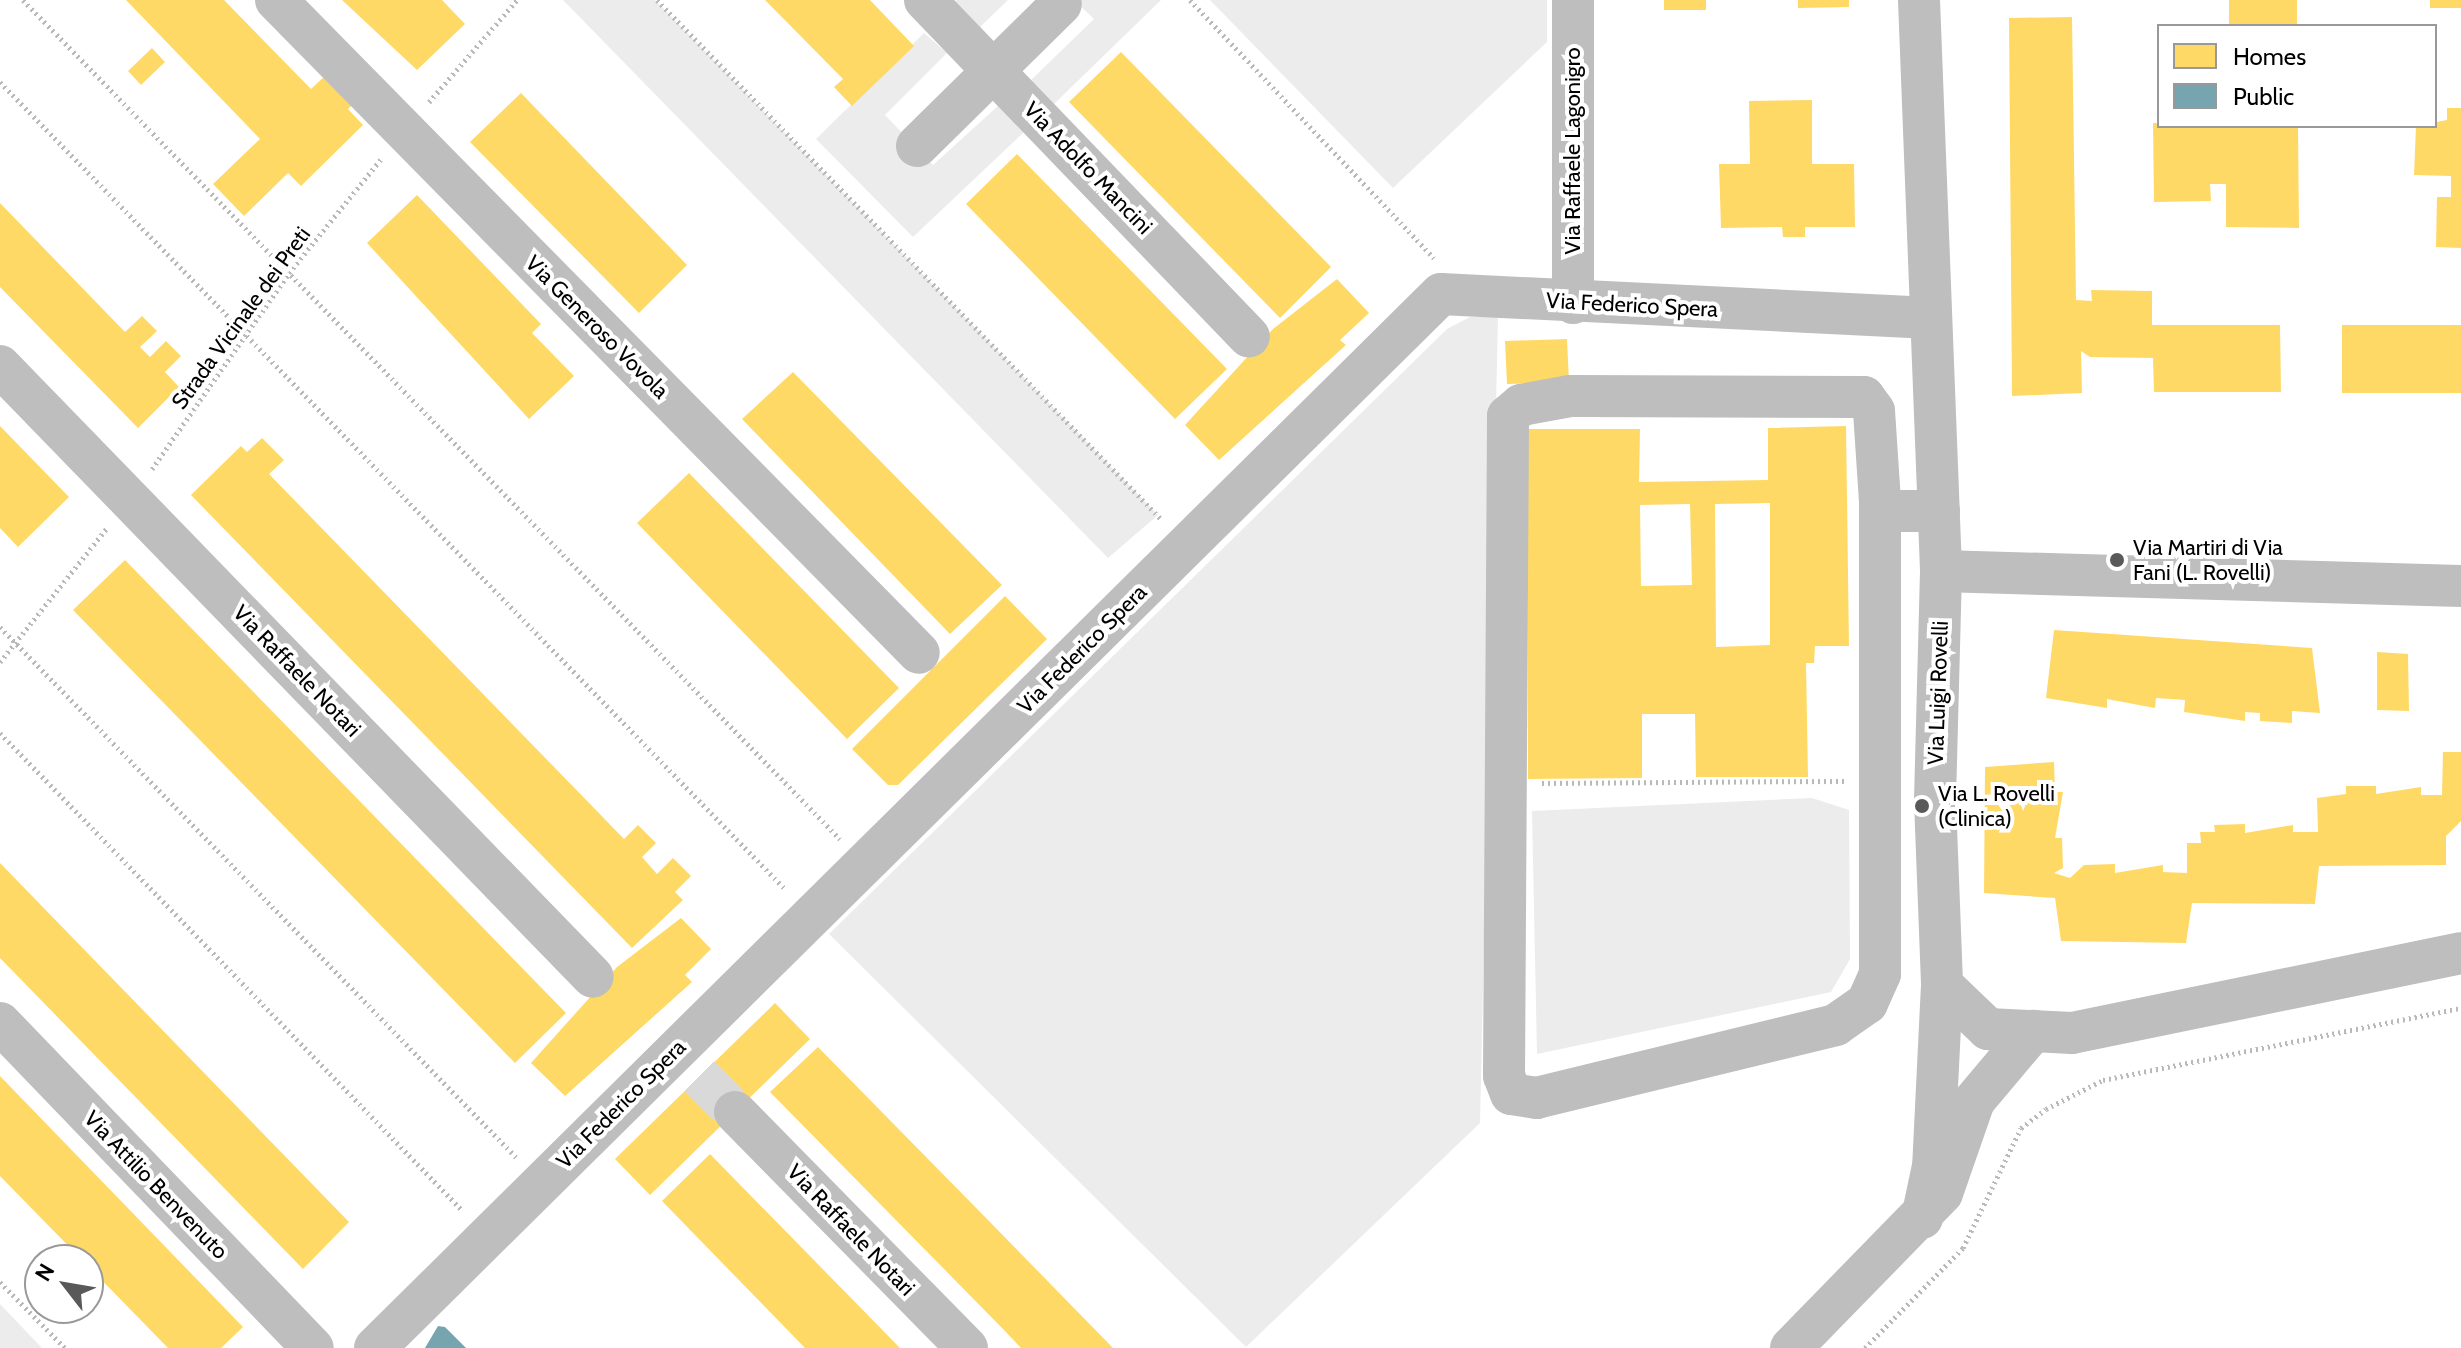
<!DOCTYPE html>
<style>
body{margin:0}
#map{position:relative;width:2461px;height:1348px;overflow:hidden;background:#fff;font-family:Cabin,sans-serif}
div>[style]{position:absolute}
.green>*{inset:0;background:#ececec}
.homes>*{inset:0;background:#ffd966}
.public>*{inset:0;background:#76a5af}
.minor-tunnel>*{height:42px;margin-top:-21px;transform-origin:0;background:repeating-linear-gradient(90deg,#d9d9d9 0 42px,transparent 0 63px)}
.path>*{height:5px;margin-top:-2.5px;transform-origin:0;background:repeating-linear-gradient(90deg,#b9b9b9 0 2px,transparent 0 6px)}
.minor>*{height:42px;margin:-21px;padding:0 21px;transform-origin:21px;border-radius:21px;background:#bebebe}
.dots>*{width:22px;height:22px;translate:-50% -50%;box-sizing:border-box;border:4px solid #fff;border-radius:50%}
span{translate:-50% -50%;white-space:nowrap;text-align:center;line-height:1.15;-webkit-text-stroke:8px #fff;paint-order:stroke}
.street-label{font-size:22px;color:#000}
.poi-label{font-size:22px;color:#000}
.left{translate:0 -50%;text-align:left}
.legend{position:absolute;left:2157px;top:24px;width:280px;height:104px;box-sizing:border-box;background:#fff;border:2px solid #999;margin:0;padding:10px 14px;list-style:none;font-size:24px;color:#000}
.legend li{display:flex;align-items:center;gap:16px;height:40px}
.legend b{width:40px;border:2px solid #999}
.north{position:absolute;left:24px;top:1244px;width:80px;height:80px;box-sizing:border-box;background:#fff;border:2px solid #999;border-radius:50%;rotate:301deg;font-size:22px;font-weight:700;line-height:32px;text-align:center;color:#000}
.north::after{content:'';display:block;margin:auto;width:28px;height:36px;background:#595959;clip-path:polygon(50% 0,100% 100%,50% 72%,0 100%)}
</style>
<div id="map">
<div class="green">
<div style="clip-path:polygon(563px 0,655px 0,1158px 515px,1108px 558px)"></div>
<div style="clip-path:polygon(957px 0,1008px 0,977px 30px,952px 4px)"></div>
<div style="clip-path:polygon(1074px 0,1161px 0,1053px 105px,1030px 81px,1094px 19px)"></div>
<div style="clip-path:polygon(1210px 0,1547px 0,1547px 42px,1393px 188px)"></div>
<div style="clip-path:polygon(924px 33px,947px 53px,885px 115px,933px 165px,999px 105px,1025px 131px,913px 237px,816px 139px)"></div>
<div style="clip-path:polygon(1498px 316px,1480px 1123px,1246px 1347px,829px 934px,1447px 329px,1470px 317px)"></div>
<div style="clip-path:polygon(1812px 798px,1849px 810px,1850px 959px,1831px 992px,1537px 1054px,1532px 811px)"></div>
<div style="clip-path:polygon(0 1304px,42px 1348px,0 1348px)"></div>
</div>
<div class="homes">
<div style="clip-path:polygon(126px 0,224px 0,311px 89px,327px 74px,354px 103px,348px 109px,363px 125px,301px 186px,288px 173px,244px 216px,213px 184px,260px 139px)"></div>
<div style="clip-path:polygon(342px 0,442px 0,465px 24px,417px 70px)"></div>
<div style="clip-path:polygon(765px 0,870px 0,914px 46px,852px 106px,834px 87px,843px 79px)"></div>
<div style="clip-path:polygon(1664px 0,1706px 0,1706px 10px,1664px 10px)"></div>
<div style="clip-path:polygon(1798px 0,1849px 0,1849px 7px,1798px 8px)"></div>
<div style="clip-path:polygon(2229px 0,2297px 0,2297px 26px,2229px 26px)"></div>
<div style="clip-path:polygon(2430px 0,2461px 0,2461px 8px,2430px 8px)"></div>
<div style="clip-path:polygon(2072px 17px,2076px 300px,2092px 301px,2091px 290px,2152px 291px,2152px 325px,2280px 325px,2281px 392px,2154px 392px,2153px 358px,2090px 357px,2081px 351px,2082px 393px,2012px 396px,2009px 18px)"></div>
<div style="clip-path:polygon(152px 48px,165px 62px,141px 85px,128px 71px)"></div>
<div style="clip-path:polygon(1121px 52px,1331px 267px,1280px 318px,1069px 102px)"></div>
<div style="clip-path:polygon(521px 93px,687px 265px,639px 313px,470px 142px)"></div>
<div style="clip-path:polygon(1812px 100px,1812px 164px,1854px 164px,1855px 227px,1805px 227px,1805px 237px,1783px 237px,1782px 227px,1721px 228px,1719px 164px,1750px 164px,1749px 101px)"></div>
<div style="clip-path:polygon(2447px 108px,2461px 108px,2461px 248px,2436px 247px,2437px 197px,2451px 197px,2451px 176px,2414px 175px,2416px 126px,2447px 120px)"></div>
<div style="clip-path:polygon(2153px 123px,2298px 126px,2299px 228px,2226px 227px,2226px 184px,2210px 184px,2211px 201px,2154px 202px)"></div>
<div style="clip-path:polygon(1017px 154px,1227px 369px,1175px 419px,966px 204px)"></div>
<div style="clip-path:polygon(417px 195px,541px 324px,532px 333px,574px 376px,529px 419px,367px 243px)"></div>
<div style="clip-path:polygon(0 203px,125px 332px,142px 316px,157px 331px,140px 347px,150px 357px,166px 341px,181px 356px,165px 372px,179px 387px,138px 428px,0 287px)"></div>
<div style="clip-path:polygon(1337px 279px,1369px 313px,1340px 340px,1346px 345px,1219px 460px,1185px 425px,1273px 329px)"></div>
<div style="clip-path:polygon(2342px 325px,2461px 325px,2461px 393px,2342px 393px)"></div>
<div style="clip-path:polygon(1567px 339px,1569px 382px,1507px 384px,1505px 341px)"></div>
<div style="clip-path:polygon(793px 372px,1002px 585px,950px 634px,742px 419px)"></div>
<div style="clip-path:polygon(0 426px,69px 497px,18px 547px,0 528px)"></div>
<div style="clip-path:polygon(evenodd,1846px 426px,1849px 646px,1815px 646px,1814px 663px,1806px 663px,1808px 777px,1696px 777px,1695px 714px,1642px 714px,1642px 778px,1528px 779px,1527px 429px,1640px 429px,1639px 482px,1768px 480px,1768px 428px,1846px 426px,1770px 503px,1770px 645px,1716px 647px,1715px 504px,1770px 503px,1846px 426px,1690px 504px,1692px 585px,1641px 586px,1640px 505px,1690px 504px)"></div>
<div style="clip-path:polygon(262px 438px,284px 460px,269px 474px,593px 807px,624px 839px,638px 825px,656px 843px,642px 857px,657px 874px,673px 858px,691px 876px,675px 892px,683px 900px,632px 948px,191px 495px,241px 446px,247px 452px)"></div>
<div style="clip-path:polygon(689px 473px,899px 688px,847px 739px,637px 523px)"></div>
<div style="clip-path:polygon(125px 560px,566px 1013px,515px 1063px,73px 610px)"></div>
<div style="clip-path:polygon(1005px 596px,1047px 639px,898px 785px,888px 785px,852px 749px)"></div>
<div style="clip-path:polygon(2054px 630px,2312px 648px,2320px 713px,2292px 711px,2292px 723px,2260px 721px,2260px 713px,2245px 712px,2245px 721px,2184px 712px,2185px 700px,2156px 698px,2155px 708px,2107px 699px,2107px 708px,2046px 698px)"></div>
<div style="clip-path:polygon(2377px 652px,2408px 654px,2409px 711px,2377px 710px)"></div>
<div style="clip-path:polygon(2443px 752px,2461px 752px,2461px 821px,2446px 836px,2446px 865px,2319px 866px,2315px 904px,2192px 903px,2186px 943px,2061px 941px,2055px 898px,1984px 893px,1985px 767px,2054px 762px,2055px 792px,2063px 792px,2055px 838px,2062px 838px,2063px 868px,2054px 873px,2070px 878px,2084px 865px,2115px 864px,2115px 873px,2163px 865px,2163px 872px,2187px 873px,2187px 843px,2201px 843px,2200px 832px,2215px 832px,2214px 825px,2245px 824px,2245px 833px,2293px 825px,2293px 832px,2318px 832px,2317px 798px,2346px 794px,2346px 786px,2376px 786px,2376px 794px,2421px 787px,2421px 795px,2442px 795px)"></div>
<div style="clip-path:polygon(0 863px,349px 1222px,303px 1269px,0 958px)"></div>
<div style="clip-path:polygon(681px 918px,711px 949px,685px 975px,692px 982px,565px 1096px,531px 1063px,617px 967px)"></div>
<div style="clip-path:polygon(775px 1003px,810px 1039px,650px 1195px,615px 1159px)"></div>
<div style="clip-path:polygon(818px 1047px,986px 1218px,1113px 1348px,1021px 1348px,1003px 1329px,770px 1092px)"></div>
<div style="clip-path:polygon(0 1076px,243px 1327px,221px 1348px,168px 1348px,0 1176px)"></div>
<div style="clip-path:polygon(710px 1154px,854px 1301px,900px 1348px,805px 1348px,662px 1201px)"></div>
</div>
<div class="public">
<div style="clip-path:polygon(438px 1326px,445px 1327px,466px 1348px,425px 1348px)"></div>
</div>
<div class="minor-tunnel">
<div style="left:699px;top:1076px;width:51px;rotate:45deg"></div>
</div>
<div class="path">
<div style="left:23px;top:0;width:1171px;rotate:45.76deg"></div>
<div style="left:657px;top:0;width:723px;rotate:45.84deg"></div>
<div style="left:1190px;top:0;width:355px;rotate:46.6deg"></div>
<div style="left:0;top:82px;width:1127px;rotate:45.79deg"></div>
<div style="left:429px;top:102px;width:135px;rotate:-49.2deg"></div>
<div style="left:152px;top:469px;width:239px;rotate:-55deg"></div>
<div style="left:289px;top:273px;width:146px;rotate:-51.1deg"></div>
<div style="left:0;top:627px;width:740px;rotate:45.77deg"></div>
<div style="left:0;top:662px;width:171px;rotate:-51.4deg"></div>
<div style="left:0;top:733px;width:663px;rotate:45.92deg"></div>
<div style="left:1542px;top:783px;width:302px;rotate:-0.4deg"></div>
<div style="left:0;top:1282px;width:93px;rotate:45.4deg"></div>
<div style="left:1865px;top:1348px;width:140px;rotate:-45.6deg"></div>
<div style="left:1963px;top:1248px;width:133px;rotate:-64.2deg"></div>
<div style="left:2021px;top:1128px;width:31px;rotate:-37deg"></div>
<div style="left:2046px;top:1109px;width:64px;rotate:-27deg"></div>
<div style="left:2103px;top:1080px;width:365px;rotate:-11.4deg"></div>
</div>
<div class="minor">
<div style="left:276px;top:0;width:916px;rotate:45.44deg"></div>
<div style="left:925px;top:0;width:467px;rotate:46.1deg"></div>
<div style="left:1573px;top:0;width:303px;rotate:90deg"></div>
<div style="left:1919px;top:0;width:571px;rotate:87.79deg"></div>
<div style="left:1941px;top:571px;width:230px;rotate:91.5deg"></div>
<div style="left:1935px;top:801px;width:184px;rotate:87.8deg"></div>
<div style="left:1942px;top:985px;width:181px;rotate:92.8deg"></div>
<div style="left:1933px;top:1166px;width:53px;rotate:101.9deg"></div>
<div style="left:917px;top:146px;width:202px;rotate:-44.6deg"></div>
<div style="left:0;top:366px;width:851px;rotate:45.86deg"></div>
<div style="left:1880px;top:501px;width:473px;rotate:90deg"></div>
<div style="left:1880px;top:974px;width:32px;rotate:114deg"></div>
<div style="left:1867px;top:1003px;width:38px;rotate:145deg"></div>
<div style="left:1836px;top:1025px;width:308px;rotate:166.3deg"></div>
<div style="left:1537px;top:1098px;width:26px;rotate:-171deg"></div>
<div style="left:1511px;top:1094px;width:19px;rotate:-111deg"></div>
<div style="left:1504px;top:1076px;width:660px;rotate:-89.65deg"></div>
<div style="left:1508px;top:416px;width:17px;rotate:-40deg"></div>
<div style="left:1521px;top:405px;width:50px;rotate:-10.4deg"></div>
<div style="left:1570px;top:396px;width:294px;rotate:0.2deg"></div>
<div style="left:1864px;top:397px;width:17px;rotate:54deg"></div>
<div style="left:1874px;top:411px;width:90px;rotate:86.2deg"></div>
<div style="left:1880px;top:501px;width:15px;rotate:42deg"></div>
<div style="left:1891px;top:511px;width:48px"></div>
<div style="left:1941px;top:571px;width:520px;rotate:1.65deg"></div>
<div style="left:1942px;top:985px;width:64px;rotate:43.7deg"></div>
<div style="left:1988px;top:1029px;width:84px;rotate:2.7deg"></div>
<div style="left:2072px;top:1033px;width:397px;rotate:-11.6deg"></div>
<div style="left:0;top:1023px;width:451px;rotate:46.1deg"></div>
<div style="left:735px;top:1112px;width:331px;rotate:45.5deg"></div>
<div style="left:375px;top:1348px;width:1499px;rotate:-44.68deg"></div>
<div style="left:1441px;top:294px;width:490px;rotate:2.8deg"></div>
<div style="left:1791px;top:1348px;width:216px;rotate:-45.7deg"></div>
<div style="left:1942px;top:1193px;width:97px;rotate:-70.8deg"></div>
<div style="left:1974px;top:1101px;width:92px;rotate:-49.9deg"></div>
</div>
<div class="dots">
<div style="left:2117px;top:560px;background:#595959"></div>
<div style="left:1922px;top:806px;background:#595959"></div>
</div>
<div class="street-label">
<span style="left:1573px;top:151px;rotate:-90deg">Via Raffaele Lagonigro</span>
<span style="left:1088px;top:168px;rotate:46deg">Via Adolfo Mancini</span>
<span style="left:1632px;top:305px;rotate:3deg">Via Federico Spera</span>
<span style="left:241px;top:318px;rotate:-54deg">Strada Vicinale dei Preti</span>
<span style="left:597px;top:327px;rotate:45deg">Via Generoso Vovola</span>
<span style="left:1082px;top:649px;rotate:-45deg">Via Federico Spera</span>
<span style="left:297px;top:671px;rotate:46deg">Via Raffaele Notari</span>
<span style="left:1938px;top:693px;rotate:-88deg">Via Luigi Rovelli</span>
<span style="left:621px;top:1104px;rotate:-45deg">Via Federico Spera</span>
<span style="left:156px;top:1185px;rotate:46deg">Via Attilio Benvenuto</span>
<span style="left:851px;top:1230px;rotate:46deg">Via Raffaele Notari</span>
</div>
<div class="poi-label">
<span class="left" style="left:2133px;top:560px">Via Martiri di Via<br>Fani (L. Rovelli)</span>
<span class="left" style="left:1938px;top:806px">Via L. Rovelli<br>(Clinica)</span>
</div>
<ul class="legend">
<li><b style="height:22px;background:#ffd966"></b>Homes</li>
<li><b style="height:22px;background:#76a5af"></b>Public</li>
</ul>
<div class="north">N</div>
</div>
